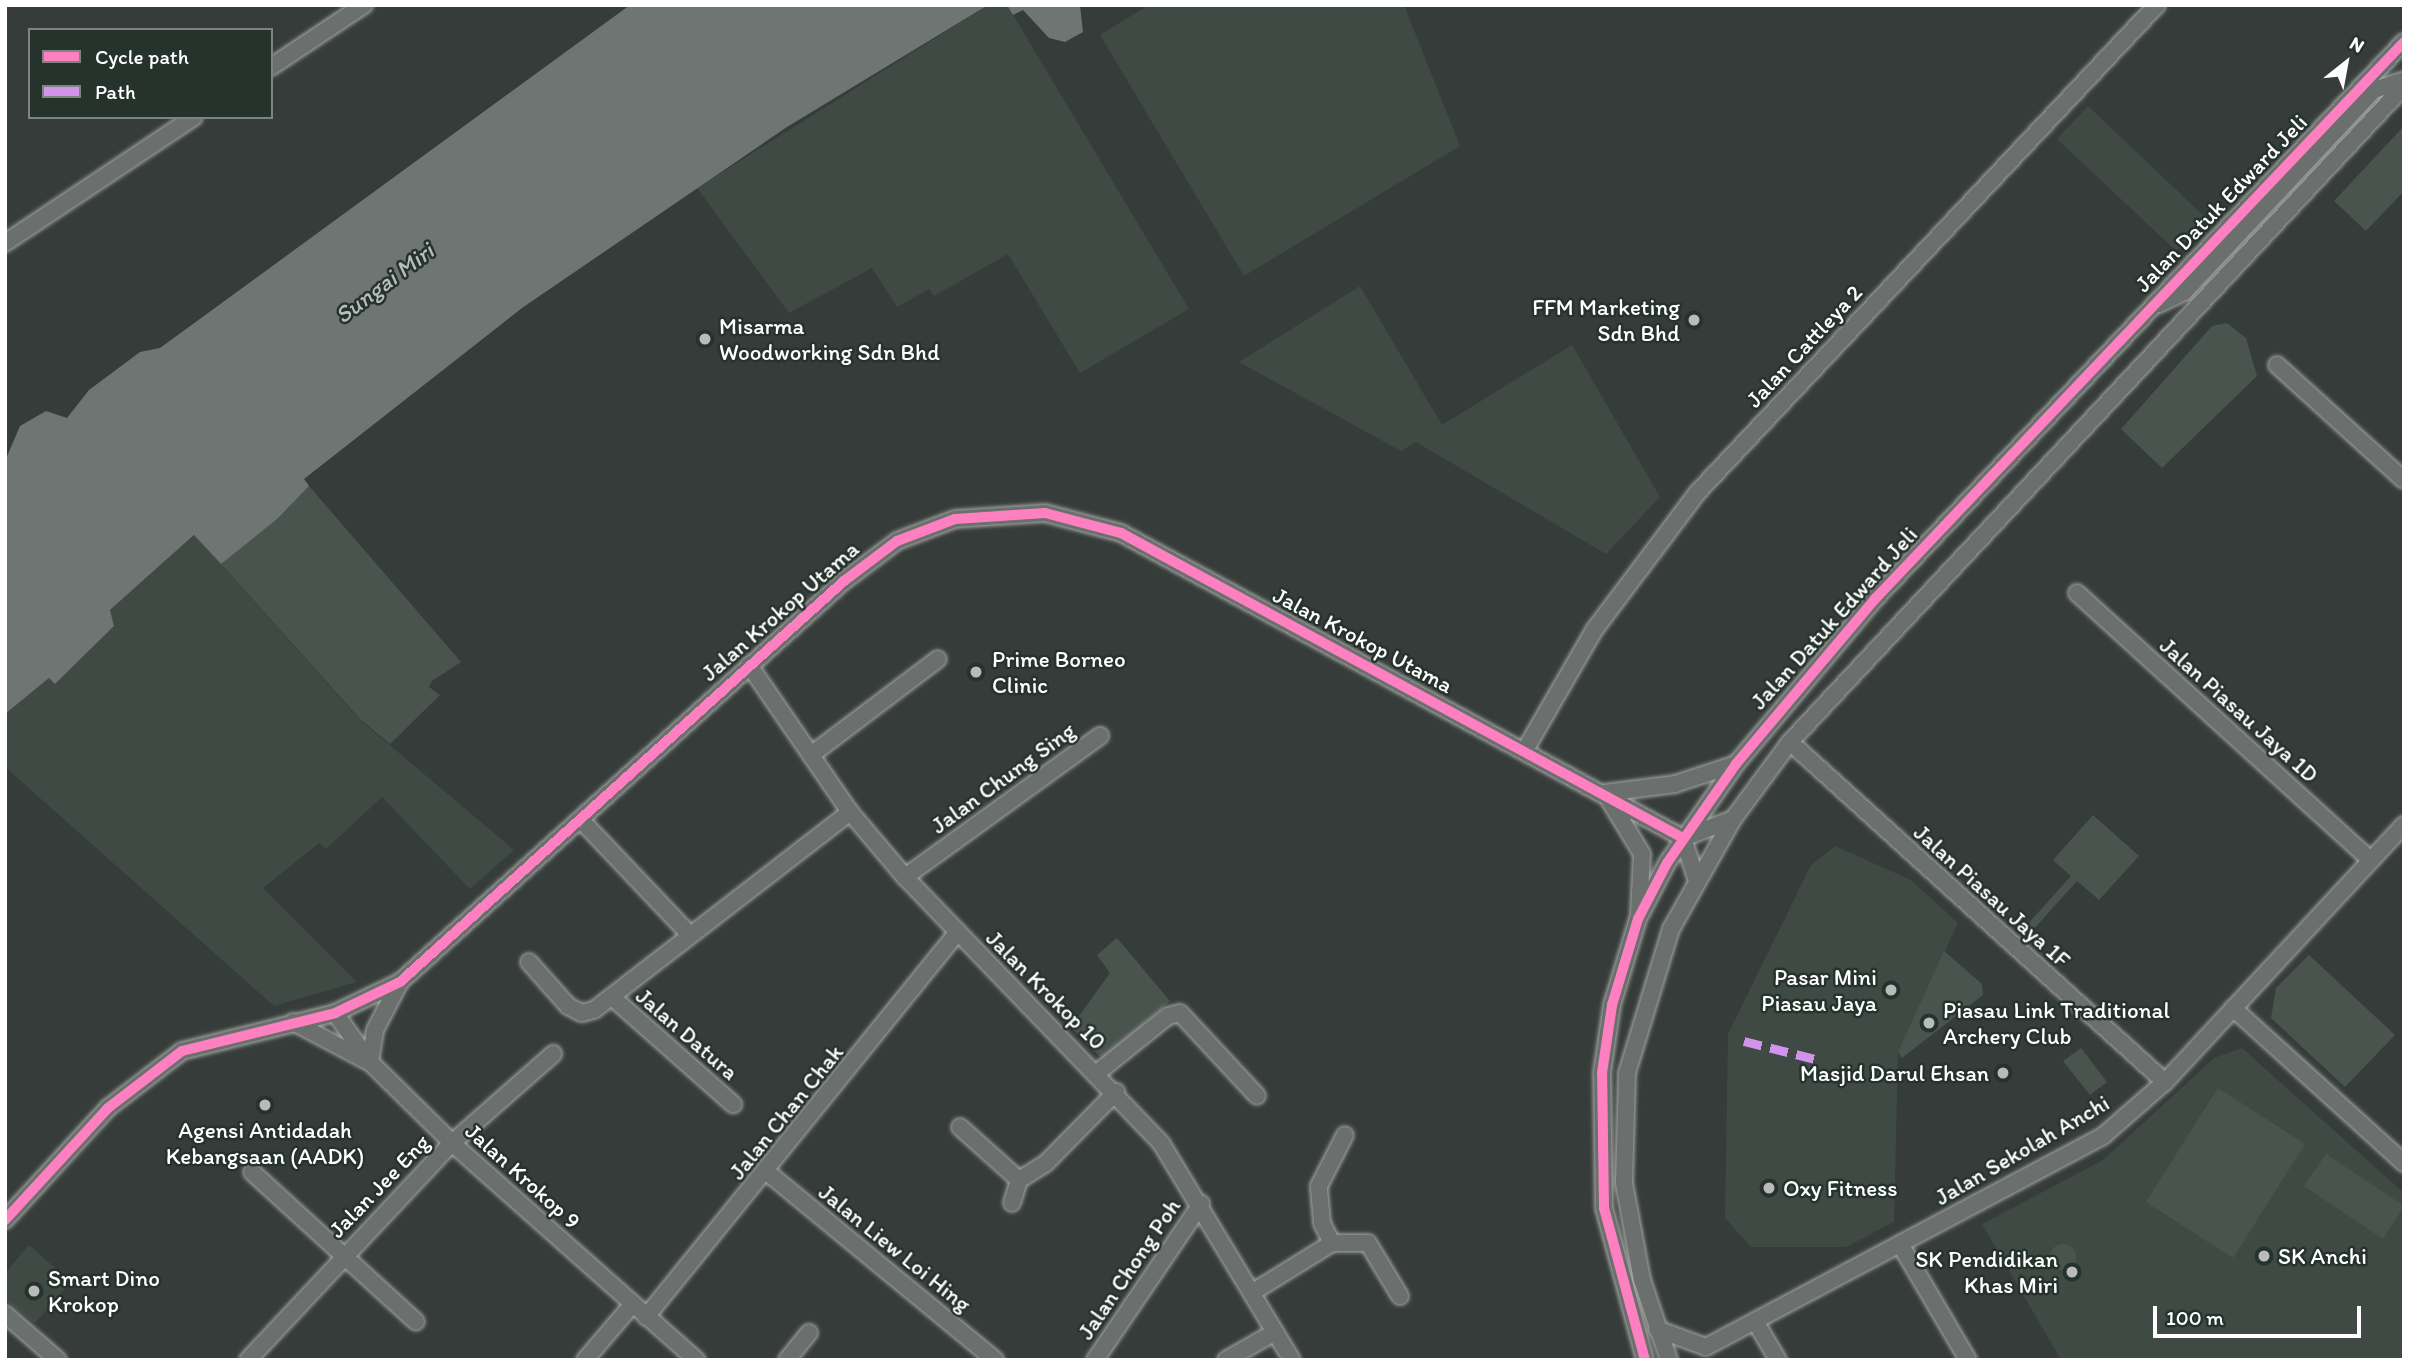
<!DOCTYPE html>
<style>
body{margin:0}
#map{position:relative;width:2409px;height:1365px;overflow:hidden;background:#363c39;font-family:Itim,sans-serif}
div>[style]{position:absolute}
.built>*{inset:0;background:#3f4a45}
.green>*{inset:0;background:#4a544f}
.round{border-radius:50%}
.water>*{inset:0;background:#6e7572}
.roads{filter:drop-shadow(0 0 2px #a5a7a6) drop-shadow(0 0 2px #a5a7a6)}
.minor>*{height:16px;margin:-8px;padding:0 8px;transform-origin:8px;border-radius:8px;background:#6b6f6d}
.quiet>*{height:9px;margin-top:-4.5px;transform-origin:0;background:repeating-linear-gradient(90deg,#d193ec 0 18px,transparent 0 27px)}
.cycleway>*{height:10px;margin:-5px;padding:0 5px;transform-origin:5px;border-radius:5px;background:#ff80c0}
.dots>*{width:19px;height:19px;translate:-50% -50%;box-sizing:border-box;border:4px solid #26332d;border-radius:50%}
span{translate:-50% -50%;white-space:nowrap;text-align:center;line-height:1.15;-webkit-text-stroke:5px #26332d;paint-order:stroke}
.street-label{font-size:23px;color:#fff}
.poi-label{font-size:23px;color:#fff}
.right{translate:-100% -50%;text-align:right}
.left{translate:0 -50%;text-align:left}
.water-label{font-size:24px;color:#b9bdbc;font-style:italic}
.frame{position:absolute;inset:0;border:7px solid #fff;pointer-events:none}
.legend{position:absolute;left:28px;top:28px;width:245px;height:91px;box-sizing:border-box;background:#26332d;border:2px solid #7d8581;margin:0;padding:9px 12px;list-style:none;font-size:21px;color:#fff}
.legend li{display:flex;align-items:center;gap:14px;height:35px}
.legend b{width:35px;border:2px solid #7d8581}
.north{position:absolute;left:2311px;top:28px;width:70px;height:70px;-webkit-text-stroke:5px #26332d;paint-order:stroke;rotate:31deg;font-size:19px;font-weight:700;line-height:28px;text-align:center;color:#fff}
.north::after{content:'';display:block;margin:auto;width:24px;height:32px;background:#fff;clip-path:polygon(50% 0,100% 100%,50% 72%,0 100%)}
.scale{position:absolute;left:2153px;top:1306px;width:208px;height:32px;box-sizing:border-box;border:4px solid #fff;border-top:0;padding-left:9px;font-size:21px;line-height:24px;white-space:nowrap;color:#fff;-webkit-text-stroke:5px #26332d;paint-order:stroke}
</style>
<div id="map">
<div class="built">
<div style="clip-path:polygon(988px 5px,1007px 5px,1189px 309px,1080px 373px,1008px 254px,934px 296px,929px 289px,897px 307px,872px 268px,789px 313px,697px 188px)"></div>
<div style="clip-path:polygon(1149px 5px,1404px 5px,1460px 146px,1244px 276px,1100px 35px)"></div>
<div style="clip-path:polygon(2088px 106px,2207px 219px,2176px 251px,2057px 139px)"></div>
<div style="clip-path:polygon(1360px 286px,1442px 425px,1572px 345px,1660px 497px,1606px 554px,1416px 442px,1401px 451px,1239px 362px)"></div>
<div style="clip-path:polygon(195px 535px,360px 720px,514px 850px,470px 889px,382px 797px,326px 849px,319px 843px,263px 888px,357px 982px,274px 1006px,5px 767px,5px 714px,49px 678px,55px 684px,114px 626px,110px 610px)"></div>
<div style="clip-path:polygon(1835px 846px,1911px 880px,1958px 923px,1898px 1052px,1894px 1222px,1846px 1247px,1751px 1247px,1725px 1218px,1728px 1034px,1811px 865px)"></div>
<div style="clip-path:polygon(2242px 1048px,2404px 1193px,2404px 1360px,2061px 1360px,1982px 1224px,2103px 1160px,2214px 1058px)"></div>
<div style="clip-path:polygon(29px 1245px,71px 1282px,35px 1323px,5px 1300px,5px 1273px)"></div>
</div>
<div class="green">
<div style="clip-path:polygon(2404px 126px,2404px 191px,2366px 231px,2334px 201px)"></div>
<div style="clip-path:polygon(2227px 323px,2246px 338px,2257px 376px,2162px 468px,2121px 429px,2212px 326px)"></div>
<div style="clip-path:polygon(309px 486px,461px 662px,432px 681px,429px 687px,440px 695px,390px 744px,360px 719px,221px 564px)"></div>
<div style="clip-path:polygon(2093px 815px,2139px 856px,2099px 900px,2077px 881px,2032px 931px,2026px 926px,2071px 876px,2053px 860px)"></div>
<div style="clip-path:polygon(1117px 938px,1170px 1001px,1102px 1059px,1071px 1027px,1110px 973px,1097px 955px)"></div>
<div style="clip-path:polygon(1944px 951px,1982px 984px,1983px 995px,1902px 1058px,1898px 1052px)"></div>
<div style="clip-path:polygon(2309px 955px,2395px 1035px,2345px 1087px,2271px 1018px,2276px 988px)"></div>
<div style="clip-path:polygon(2081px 1048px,2107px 1082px,2090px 1095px,2063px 1061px)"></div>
<div style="clip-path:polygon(2218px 1088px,2305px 1144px,2233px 1258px,2146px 1202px)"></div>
<div style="clip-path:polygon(2326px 1154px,2404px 1206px,2383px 1239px,2304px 1186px)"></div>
<div class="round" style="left:2050px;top:1244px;width:26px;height:26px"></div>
</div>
<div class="water">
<div style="clip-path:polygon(630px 5px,988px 5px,787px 127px,522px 308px,304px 479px,309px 486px,277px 519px,221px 564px,194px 535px,110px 610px,114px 626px,55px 684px,49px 678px,5px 714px,5px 461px,20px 426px,46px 411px,67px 418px,89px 390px,140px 352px,160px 348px)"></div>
<div style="clip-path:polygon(1007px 5px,1080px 5px,1083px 32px,1065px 42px,1049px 38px,1023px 10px,1013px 15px)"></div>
</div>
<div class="roads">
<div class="minor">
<div style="left:271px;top:67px;width:112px;rotate:-33.7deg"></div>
<div style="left:5px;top:243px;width:227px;rotate:-33.7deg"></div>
<div style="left:2159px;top:304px;width:28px;rotate:-26deg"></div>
<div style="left:2184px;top:292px;width:277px;rotate:-46.8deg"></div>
<div style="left:2374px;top:90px;width:32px;rotate:-18deg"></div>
<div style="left:2277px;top:365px;width:171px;rotate:42.2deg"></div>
<div style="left:2077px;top:593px;width:396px;rotate:42.3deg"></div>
<div style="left:749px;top:665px;width:178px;rotate:55.5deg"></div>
<div style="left:850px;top:812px;width:85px;rotate:49.8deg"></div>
<div style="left:905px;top:877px;width:369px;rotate:46.1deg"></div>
<div style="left:1161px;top:1143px;width:253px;rotate:58.9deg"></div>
<div style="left:1790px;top:742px;width:506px;rotate:42.2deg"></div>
<div style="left:1525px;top:750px;width:140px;rotate:-60deg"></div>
<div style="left:1595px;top:629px;width:171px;rotate:-53.1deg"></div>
<div style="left:1698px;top:492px;width:669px;rotate:-46.7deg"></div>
<div style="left:811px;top:755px;width:159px;rotate:-37.1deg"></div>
<div style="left:1605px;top:793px;width:71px;rotate:-7.3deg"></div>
<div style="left:1675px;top:784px;width:64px;rotate:-18.2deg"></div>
<div style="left:1608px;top:798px;width:66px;rotate:58.7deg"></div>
<div style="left:1642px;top:854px;width:59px;rotate:92.9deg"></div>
<div style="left:581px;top:820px;width:157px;rotate:46.5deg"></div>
<div style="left:1683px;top:838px;width:53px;rotate:-20.8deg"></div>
<div style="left:1683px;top:838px;width:45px;rotate:72deg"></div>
<div style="left:905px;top:877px;width:241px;rotate:-35.9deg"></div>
<div style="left:529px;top:962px;width:59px;rotate:48.4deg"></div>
<div style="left:568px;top:1006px;width:16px;rotate:27deg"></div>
<div style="left:582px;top:1013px;width:12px;rotate:-14deg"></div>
<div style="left:594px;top:1010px;width:324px;rotate:-37.7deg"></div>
<div style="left:612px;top:997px;width:162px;rotate:41.5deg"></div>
<div style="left:2233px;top:1008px;width:231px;rotate:42.2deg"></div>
<div style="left:335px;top:1013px;width:60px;rotate:54.5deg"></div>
<div style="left:370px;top:1062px;width:115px;rotate:44.6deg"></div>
<div style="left:452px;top:1143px;width:327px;rotate:41.6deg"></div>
<div style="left:293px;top:1022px;width:84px;rotate:27.8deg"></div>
<div style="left:370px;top:1062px;width:32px;rotate:-81deg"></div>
<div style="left:375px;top:1030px;width:54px;rotate:-62.5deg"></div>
<div style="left:1097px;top:1073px;width:91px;rotate:-38.8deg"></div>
<div style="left:1168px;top:1016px;width:12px;rotate:-14deg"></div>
<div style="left:1180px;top:1013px;width:113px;rotate:47.1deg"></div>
<div style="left:960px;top:1127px;width:79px;rotate:41.9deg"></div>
<div style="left:1019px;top:1180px;width:32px;rotate:-32deg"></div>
<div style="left:1046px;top:1163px;width:100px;rotate:-45.4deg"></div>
<div style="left:252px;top:1172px;width:222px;rotate:42.4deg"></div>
<div style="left:767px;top:1172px;width:296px;rotate:39.5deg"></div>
<div style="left:1012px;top:1203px;width:24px;rotate:-73deg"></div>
<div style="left:5px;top:1220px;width:152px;rotate:-47.4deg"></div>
<div style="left:108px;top:1108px;width:93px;rotate:-37.6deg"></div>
<div style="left:182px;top:1051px;width:158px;rotate:-13.9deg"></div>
<div style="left:335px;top:1013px;width:72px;rotate:-25.5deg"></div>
<div style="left:400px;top:982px;width:598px;rotate:-42.09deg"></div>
<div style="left:844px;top:581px;width:66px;rotate:-37deg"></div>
<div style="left:897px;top:541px;width:62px;rotate:-20.8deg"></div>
<div style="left:955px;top:519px;width:90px;rotate:-3.8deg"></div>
<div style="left:1045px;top:513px;width:79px;rotate:14.7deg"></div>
<div style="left:1121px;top:533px;width:639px;rotate:28.49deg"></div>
<div style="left:1332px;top:1243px;width:36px"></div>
<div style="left:1368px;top:1243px;width:62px;rotate:58.9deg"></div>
<div style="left:1900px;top:1244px;width:134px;rotate:59.6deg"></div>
<div style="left:1253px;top:1292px;width:93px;rotate:-31.8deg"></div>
<div style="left:1332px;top:1243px;width:22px;rotate:-117deg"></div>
<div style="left:1322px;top:1223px;width:37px;rotate:-95deg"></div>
<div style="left:1319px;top:1186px;width:57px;rotate:-63deg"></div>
<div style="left:5px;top:1314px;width:70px;rotate:41deg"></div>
<div style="left:646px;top:1317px;width:494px;rotate:-51deg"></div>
<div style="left:1755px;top:1321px;width:45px;rotate:59.5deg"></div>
<div style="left:1657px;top:1329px;width:52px;rotate:20.2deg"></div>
<div style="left:1706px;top:1347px;width:450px;rotate:-28deg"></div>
<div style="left:2103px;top:1136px;width:82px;rotate:-41.1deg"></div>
<div style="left:2165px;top:1082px;width:351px;rotate:-47.1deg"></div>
<div style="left:248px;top:1360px;width:298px;rotate:-46.8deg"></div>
<div style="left:452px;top:1143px;width:135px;rotate:-41.4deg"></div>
<div style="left:585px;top:1360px;width:72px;rotate:-49.5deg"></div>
<div style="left:787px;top:1360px;width:35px;rotate:-51deg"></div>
<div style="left:1095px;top:1360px;width:189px;rotate:-55.8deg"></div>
<div style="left:1226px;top:1360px;width:56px;rotate:-29.7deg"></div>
<div style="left:1645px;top:1360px;width:157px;rotate:-105.1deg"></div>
<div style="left:1604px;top:1208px;width:135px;rotate:-90.8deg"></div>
<div style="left:1602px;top:1073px;width:69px;rotate:-81.6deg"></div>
<div style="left:1612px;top:1005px;width:90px;rotate:-73.2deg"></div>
<div style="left:1638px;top:919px;width:63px;rotate:-62.6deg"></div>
<div style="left:1667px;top:863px;width:121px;rotate:-55.1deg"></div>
<div style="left:1736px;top:764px;width:216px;rotate:-49.9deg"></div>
<div style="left:1875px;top:599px;width:768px;rotate:-46.48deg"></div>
<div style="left:1669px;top:1360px;width:84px;rotate:-108.6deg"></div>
<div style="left:1642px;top:1280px;width:99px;rotate:-100.5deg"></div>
<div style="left:1624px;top:1183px;width:110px;rotate:-88.4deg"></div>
<div style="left:1627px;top:1073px;width:151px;rotate:-73deg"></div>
<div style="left:1671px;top:929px;width:126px;rotate:-60.6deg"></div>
<div style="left:1733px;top:819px;width:96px;rotate:-53.5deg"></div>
<div style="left:1790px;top:742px;width:899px;rotate:-46.89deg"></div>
</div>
</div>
<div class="quiet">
<div style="left:1744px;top:1041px;width:73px;rotate:14.2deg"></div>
</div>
<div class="cycleway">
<div style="left:5px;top:1220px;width:152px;rotate:-47.4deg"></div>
<div style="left:108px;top:1108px;width:93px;rotate:-37.6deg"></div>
<div style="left:182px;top:1051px;width:158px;rotate:-13.9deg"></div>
<div style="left:335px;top:1013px;width:72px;rotate:-25.5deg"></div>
<div style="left:400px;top:982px;width:598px;rotate:-42.09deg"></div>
<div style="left:844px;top:581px;width:66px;rotate:-37deg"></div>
<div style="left:897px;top:541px;width:62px;rotate:-20.8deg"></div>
<div style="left:955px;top:519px;width:90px;rotate:-3.8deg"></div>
<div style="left:1045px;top:513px;width:79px;rotate:14.7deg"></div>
<div style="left:1121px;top:533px;width:639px;rotate:28.49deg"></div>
<div style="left:1645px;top:1360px;width:157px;rotate:-105.1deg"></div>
<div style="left:1604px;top:1208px;width:135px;rotate:-90.8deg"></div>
<div style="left:1602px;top:1073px;width:69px;rotate:-81.6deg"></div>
<div style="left:1612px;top:1005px;width:90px;rotate:-73.2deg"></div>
<div style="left:1638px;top:919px;width:63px;rotate:-62.6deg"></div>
<div style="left:1667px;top:863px;width:121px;rotate:-55.1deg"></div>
<div style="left:1736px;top:764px;width:216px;rotate:-49.9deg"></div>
<div style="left:1875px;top:599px;width:768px;rotate:-46.48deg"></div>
</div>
<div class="dots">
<div style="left:1694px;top:320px;background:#b9bbba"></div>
<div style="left:705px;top:339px;background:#b9bbba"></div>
<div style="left:976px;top:672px;background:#b9bbba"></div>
<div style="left:1891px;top:990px;background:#b9bbba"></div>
<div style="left:1929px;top:1023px;background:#b9bbba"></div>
<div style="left:2003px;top:1073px;background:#b9bbba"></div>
<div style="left:265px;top:1105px;background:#b9bbba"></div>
<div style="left:1769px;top:1188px;background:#b9bbba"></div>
<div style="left:2264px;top:1256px;background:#b9bbba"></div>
<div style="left:2072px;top:1272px;background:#b9bbba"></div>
<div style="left:34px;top:1291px;background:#b9bbba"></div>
</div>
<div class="street-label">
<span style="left:2221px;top:203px;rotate:-46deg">Jalan Datuk Edward Jeli</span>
<span style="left:1804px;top:346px;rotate:-47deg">Jalan Cattleya 2</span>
<span style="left:780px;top:611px;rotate:-41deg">Jalan Krokop Utama</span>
<span style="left:1834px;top:618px;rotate:-48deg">Jalan Datuk Edward Jeli</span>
<span style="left:1363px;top:640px;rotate:28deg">Jalan Krokop Utama</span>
<span style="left:2239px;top:710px;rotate:42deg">Jalan Piasau Jaya 1D</span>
<span style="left:1003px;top:778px;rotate:-36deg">Jalan Chung Sing</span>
<span style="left:1992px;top:896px;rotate:42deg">Jalan Piasau Jaya 1F</span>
<span style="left:1046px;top:990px;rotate:45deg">Jalan Krokop 10</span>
<span style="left:687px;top:1034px;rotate:41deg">Jalan Datura</span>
<span style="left:786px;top:1112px;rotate:-51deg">Jalan Chan Chak</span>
<span style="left:2022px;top:1150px;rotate:-30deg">Jalan Sekolah Anchi</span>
<span style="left:523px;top:1176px;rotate:42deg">Jalan Krokop 9</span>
<span style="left:379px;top:1186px;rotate:-46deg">Jalan Jee Eng</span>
<span style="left:895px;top:1248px;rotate:39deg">Jalan Liew Loi Hing</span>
<span style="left:1129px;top:1269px;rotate:-56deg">Jalan Chong Poh</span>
</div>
<div class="poi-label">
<span class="right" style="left:1680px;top:320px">FFM Marketing<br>Sdn Bhd</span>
<span class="left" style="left:719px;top:339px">Misarma<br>Woodworking Sdn Bhd</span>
<span class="left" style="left:992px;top:672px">Prime Borneo<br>Clinic</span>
<span class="right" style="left:1877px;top:990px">Pasar Mini<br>Piasau Jaya</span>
<span class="left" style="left:1943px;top:1023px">Piasau Link Traditional<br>Archery Club</span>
<span class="right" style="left:1989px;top:1073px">Masjid Darul Ehsan</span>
<span style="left:265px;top:1143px">Agensi Antidadah<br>Kebangsaan (AADK)</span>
<span class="left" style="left:1783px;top:1188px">Oxy Fitness</span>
<span class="left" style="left:2278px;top:1256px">SK Anchi</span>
<span class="right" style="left:2058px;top:1272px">SK Pendidikan<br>Khas Miri</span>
<span class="left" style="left:48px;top:1291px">Smart Dino<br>Krokop</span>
</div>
<div class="water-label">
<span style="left:384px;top:283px;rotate:-37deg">Sungai Miri</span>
</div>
<div class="frame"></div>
<ul class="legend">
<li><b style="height:9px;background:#ff80c0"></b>Cycle path</li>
<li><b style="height:9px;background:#d193ec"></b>Path</li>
</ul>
<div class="north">N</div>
<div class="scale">100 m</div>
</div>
